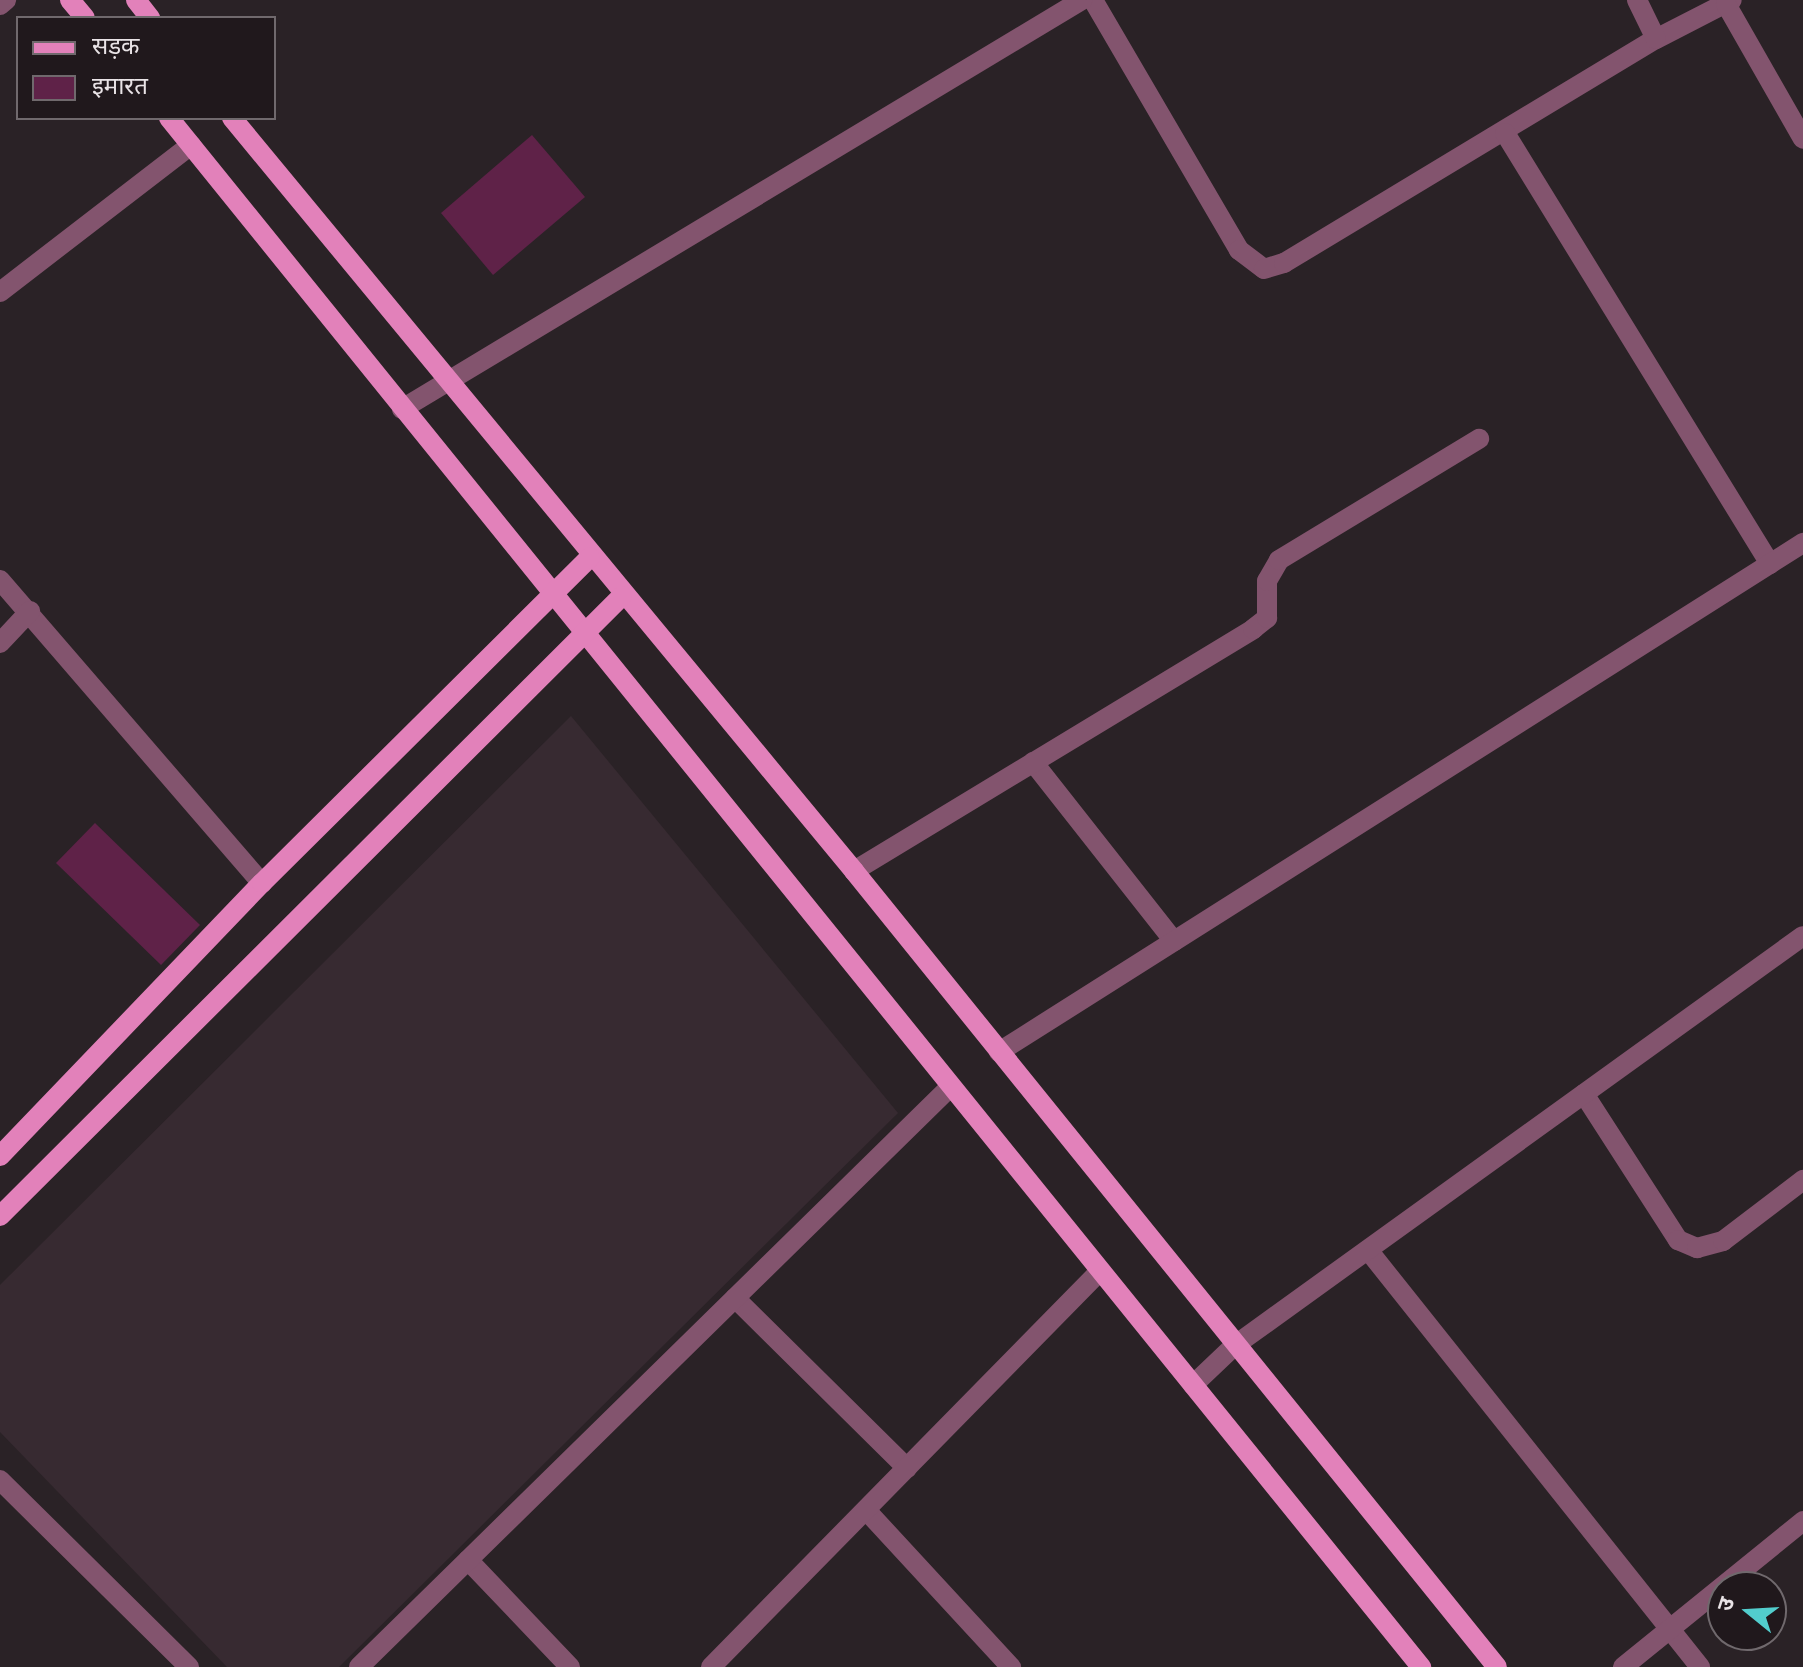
<!DOCTYPE html>
<meta charset="utf-8">
<style>
body{margin:0}
#map{position:relative;width:1803px;height:1667px;overflow:hidden;background:#2a2226;font-family:"Varela Round","Noto Sans Devanagari",sans-serif}
div>[style]{position:absolute}
.built>*{inset:0;background:#372a31}
.building>*{inset:0;background:#5f2248}
.minor>*{height:20px;margin:-10px;padding:0 10px;transform-origin:10px;border-radius:10px;background:#83546e}
.major>*{height:20px;margin:-10px;padding:0 10px;transform-origin:10px;border-radius:10px;background:#e281ba}
span{translate:-50% -50%;white-space:nowrap;text-align:center;line-height:1.15;-webkit-text-stroke:6px #20181c;paint-order:stroke}
.legend{position:absolute;left:16px;top:16px;width:260px;height:104px;box-sizing:border-box;background:#20181c;border:2px solid #70696d;margin:0;padding:10px 14px;list-style:none;font-size:24px;color:#e9e3e6}
.legend li{display:flex;align-items:center;gap:16px;height:40px}
.legend b{width:40px;border:2px solid #70696d}
.north{position:absolute;left:1707px;top:1571px;width:80px;height:80px;box-sizing:border-box;background:#20181c;border:2px solid #70696d;border-radius:50%;rotate:288deg;font-size:22px;font-weight:700;line-height:32px;text-align:center;color:#e9e3e6}
.north::after{content:'';display:block;margin:auto;width:28px;height:36px;background:#52cdcd;clip-path:polygon(50% 0,100% 100%,50% 72%,0 100%)}
</style>
<div id="map">
<div class="built">
<div style="clip-path:polygon(571px 716px,898px 1113px,339px 1667px,227px 1667px,0 1432px,0 1285px)"></div>
</div>
<div class="building">
<div style="clip-path:polygon(532px 135px,585px 197px,493px 275px,441px 213px)"></div>
<div style="clip-path:polygon(95px 823px,200px 925px,161px 965px,56px 863px)"></div>
</div>
<div class="minor">
<div style="left:1093px;top:0;width:290px;rotate:59.7deg"></div>
<div style="left:1239px;top:250px;width:31px;rotate:37deg"></div>
<div style="left:1264px;top:269px;width:21px;rotate:-17deg"></div>
<div style="left:1284px;top:263px;width:434px;rotate:-31.1deg"></div>
<div style="left:1656px;top:39px;width:85px;rotate:-27.2deg"></div>
<div style="left:1637px;top:0;width:43px;rotate:64deg"></div>
<div style="left:1726px;top:4px;width:155px;rotate:60.3deg"></div>
<div style="left:0;top:5px;width:8px;rotate:-40deg"></div>
<div style="left:1505px;top:133px;width:506px;rotate:58.41deg"></div>
<div style="left:0;top:292px;width:241px;rotate:-37.6deg"></div>
<div style="left:402px;top:409px;width:794px;rotate:-31.03deg"></div>
<div style="left:0;top:580px;width:401px;rotate:49.2deg"></div>
<div style="left:0;top:643px;width:44px;rotate:-46.8deg"></div>
<div style="left:1033px;top:762px;width:228px;rotate:51.8deg"></div>
<div style="left:854px;top:871px;width:467px;rotate:-31.2deg"></div>
<div style="left:1253px;top:629px;width:18px;rotate:-38deg"></div>
<div style="left:1267px;top:618px;width:37px;rotate:-90deg"></div>
<div style="left:1267px;top:581px;width:24px;rotate:-60deg"></div>
<div style="left:1279px;top:560px;width:234px;rotate:-31.2deg"></div>
<div style="left:999px;top:1052px;width:952px;rotate:-32.34deg"></div>
<div style="left:1584px;top:1094px;width:174px;rotate:57.2deg"></div>
<div style="left:1678px;top:1240px;width:21px;rotate:23deg"></div>
<div style="left:1697px;top:1248px;width:27px;rotate:-15deg"></div>
<div style="left:1723px;top:1241px;width:101px;rotate:-37.3deg"></div>
<div style="left:1368px;top:1250px;width:533px;rotate:51.47deg"></div>
<div style="left:735px;top:1298px;width:242px;rotate:44.7deg"></div>
<div style="left:1193px;top:1385px;width:57px;rotate:-43.6deg"></div>
<div style="left:1234px;top:1346px;width:701px;rotate:-35.78deg"></div>
<div style="left:0;top:1480px;width:266px;rotate:44.7deg"></div>
<div style="left:866px;top:1510px;width:214px;rotate:47.3deg"></div>
<div style="left:468px;top:1560px;width:148px;rotate:46.4deg"></div>
<div style="left:359px;top:1667px;width:828px;rotate:-44.46deg"></div>
<div style="left:711px;top:1667px;width:555px;rotate:-45.51deg"></div>
<div style="left:1623px;top:1667px;width:232px;rotate:-39deg"></div>
</div>
<div class="major">
<div style="left:70px;top:0;width:23px;rotate:50deg"></div>
<div style="left:136px;top:0;width:23px;rotate:52deg"></div>
<div style="left:169px;top:118px;width:1992px;rotate:51.05deg"></div>
<div style="left:232px;top:118px;width:977px;rotate:50.44deg"></div>
<div style="left:854px;top:871px;width:1023px;rotate:51.07deg"></div>
<div style="left:0;top:1156px;width:378px;rotate:-46.2deg"></div>
<div style="left:262px;top:883px;width:462px;rotate:-44.8deg"></div>
<div style="left:0;top:1216px;width:878px;rotate:-44.91deg"></div>
</div>
<ul class="legend">
<li><b style="height:10px;background:#e281ba"></b>सड़क</li>
<li><b style="height:22px;background:#5f2248"></b>इमारत</li>
</ul>
<div class="north">उ</div>
</div>
